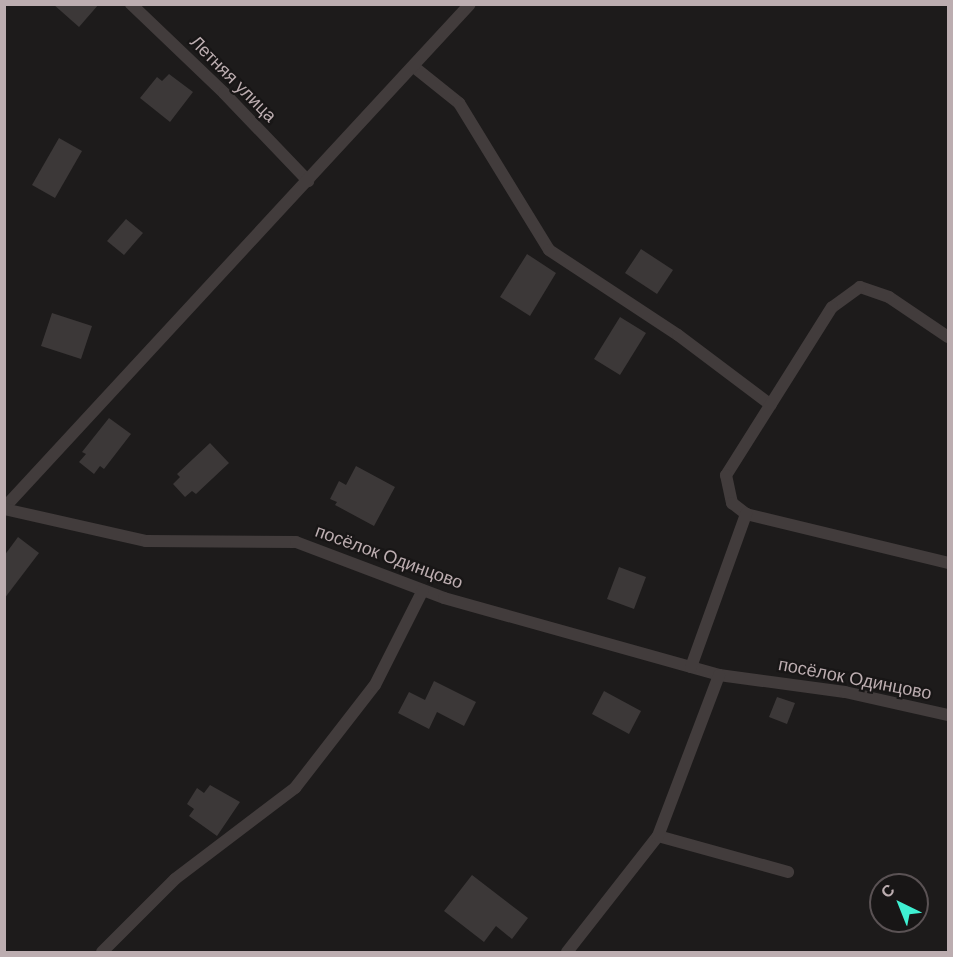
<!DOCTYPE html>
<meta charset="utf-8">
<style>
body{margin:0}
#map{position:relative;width:953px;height:957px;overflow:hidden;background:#1d1b1b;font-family:"DM Sans",sans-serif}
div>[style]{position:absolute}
.building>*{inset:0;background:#3c3838}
.lane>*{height:12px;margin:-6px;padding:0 6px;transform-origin:6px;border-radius:6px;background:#423c3c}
span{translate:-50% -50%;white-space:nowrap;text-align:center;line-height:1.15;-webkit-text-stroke:4.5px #181616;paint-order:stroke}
.street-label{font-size:18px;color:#bcadb0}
.frame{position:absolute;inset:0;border:6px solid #bcadb0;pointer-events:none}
.north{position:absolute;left:869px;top:873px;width:60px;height:60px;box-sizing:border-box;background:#181616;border:2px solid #5a5254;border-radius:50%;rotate:317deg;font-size:16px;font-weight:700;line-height:24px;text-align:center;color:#bcadb0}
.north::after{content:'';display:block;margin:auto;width:21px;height:27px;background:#3ff0d2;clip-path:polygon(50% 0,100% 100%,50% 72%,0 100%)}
</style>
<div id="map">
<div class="building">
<div style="clip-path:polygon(53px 4px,99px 4px,79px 27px)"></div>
<div style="clip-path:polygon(169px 74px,193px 92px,170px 122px,140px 98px,157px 77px,162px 81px)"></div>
<div style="clip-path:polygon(59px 138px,82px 151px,55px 198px,32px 185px)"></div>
<div style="clip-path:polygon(126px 219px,143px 233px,124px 255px,107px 241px)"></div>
<div style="clip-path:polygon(641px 249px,673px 270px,657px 294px,625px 273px)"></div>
<div style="clip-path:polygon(527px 254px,556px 273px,530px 316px,500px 297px)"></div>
<div style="clip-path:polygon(52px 313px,92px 326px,81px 359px,41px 346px)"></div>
<div style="clip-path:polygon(620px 317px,646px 333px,620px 375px,594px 359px)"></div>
<div style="clip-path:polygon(109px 418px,131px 434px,104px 469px,100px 466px,94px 474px,79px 462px,86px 454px,82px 452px)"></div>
<div style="clip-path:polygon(210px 443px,229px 463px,196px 494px,192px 491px,185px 497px,173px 484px,180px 477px,177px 474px)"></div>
<div style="clip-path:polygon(356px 466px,395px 487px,374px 526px,335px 505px,337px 502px,330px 499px,339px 481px,346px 485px)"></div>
<div style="clip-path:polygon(18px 537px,39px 553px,4px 599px,4px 556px)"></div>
<div style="clip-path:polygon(619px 567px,646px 577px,634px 609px,607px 599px)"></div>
<div style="clip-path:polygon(434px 681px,476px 702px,464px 726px,437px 712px,429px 729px,398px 713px,409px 692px,425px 700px)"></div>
<div style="clip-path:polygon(604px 691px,641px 711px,629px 734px,592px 714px)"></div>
<div style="clip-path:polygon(777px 697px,795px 703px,787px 724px,769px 717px)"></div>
<div style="clip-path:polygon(210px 785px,240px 802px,217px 836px,189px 816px,194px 809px,187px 804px,197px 788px,204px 793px)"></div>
<div style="clip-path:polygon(472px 875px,528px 918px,512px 939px,496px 926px,484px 942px,444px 911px)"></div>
</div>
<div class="lane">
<div style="left:131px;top:4px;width:129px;rotate:43.7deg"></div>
<div style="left:224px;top:93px;width:122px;rotate:46.3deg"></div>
<div style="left:414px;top:67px;width:58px;rotate:38.7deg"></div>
<div style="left:459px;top:103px;width:172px;rotate:58.5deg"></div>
<div style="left:549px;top:250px;width:154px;rotate:33.4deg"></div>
<div style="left:678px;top:335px;width:116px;rotate:37deg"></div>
<div style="left:948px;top:337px;width:71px;rotate:-145.9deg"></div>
<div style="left:889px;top:297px;width:31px;rotate:-161deg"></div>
<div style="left:860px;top:287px;width:34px;rotate:144deg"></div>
<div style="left:832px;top:307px;width:199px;rotate:122.2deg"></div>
<div style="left:726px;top:475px;width:29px;rotate:78deg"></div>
<div style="left:732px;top:503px;width:18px;rotate:38deg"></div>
<div style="left:746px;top:514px;width:208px;rotate:13.6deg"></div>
<div style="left:4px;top:508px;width:686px;rotate:-47.24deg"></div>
<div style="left:4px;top:509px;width:146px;rotate:12.7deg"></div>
<div style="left:146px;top:541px;width:150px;rotate:0.4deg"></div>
<div style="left:296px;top:542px;width:158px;rotate:20.7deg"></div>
<div style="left:444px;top:598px;width:286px;rotate:15.6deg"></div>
<div style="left:719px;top:675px;width:127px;rotate:7.7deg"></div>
<div style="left:845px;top:692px;width:106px;rotate:12.6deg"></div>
<div style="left:691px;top:667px;width:163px;rotate:-70.2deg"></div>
<div style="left:658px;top:836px;width:135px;rotate:15.5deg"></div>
<div style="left:102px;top:952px;width:103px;rotate:-45deg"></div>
<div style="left:175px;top:879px;width:151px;rotate:-37.2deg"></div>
<div style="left:295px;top:788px;width:130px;rotate:-52.2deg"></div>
<div style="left:375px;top:685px;width:106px;rotate:-63.2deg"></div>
<div style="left:567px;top:952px;width:147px;rotate:-51.9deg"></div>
<div style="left:658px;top:836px;width:172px;rotate:-69.2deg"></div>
</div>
<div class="street-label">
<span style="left:233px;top:79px;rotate:45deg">Летняя улица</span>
<span style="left:389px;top:557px;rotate:20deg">посёлок Одинцово</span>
<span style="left:855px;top:679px;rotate:11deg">посёлок Одинцово</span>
</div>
<div class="frame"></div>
<div class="north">С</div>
</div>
